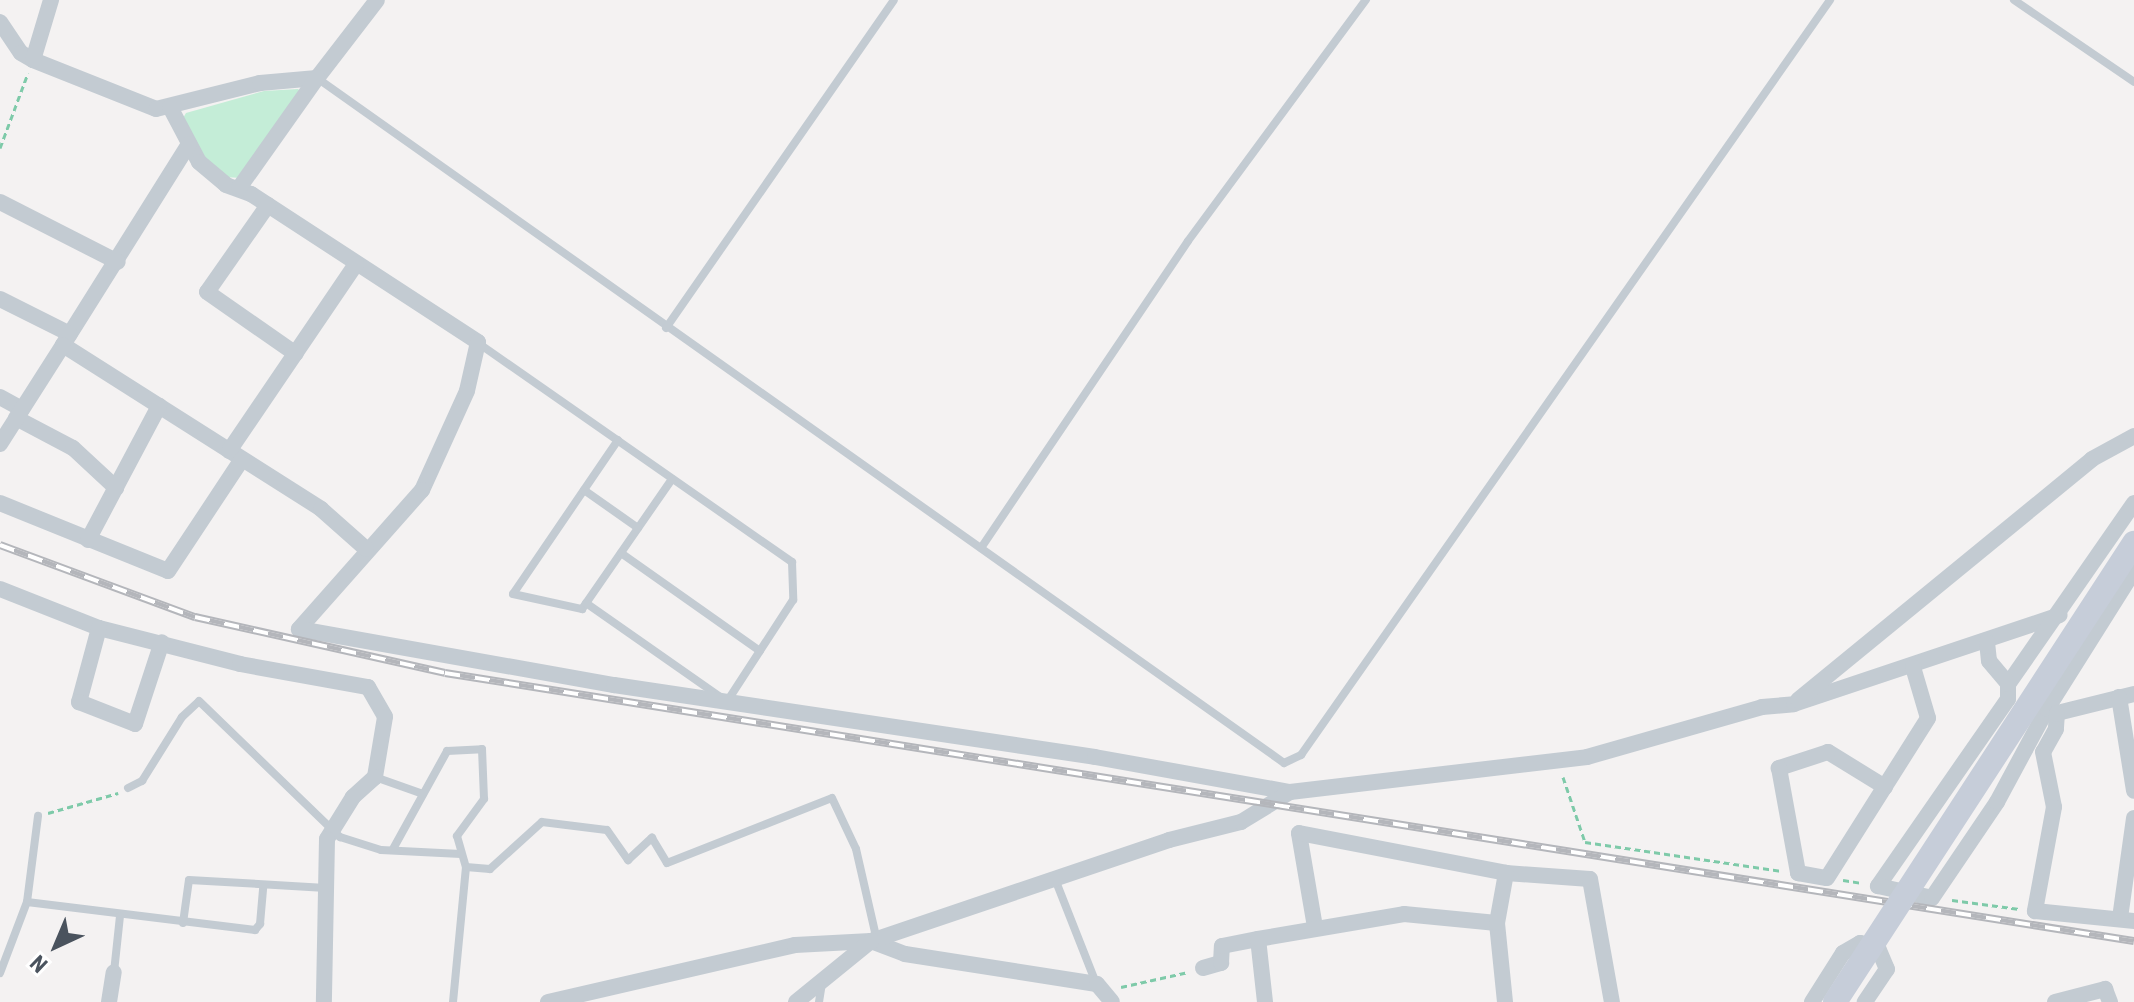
<!DOCTYPE html>
<style>
body{margin:0}
#map{position:relative;width:2134px;height:1002px;overflow:hidden;background:#f4f2f2;font-family:"Roboto Condensed",sans-serif}
div>[style]{position:absolute}
.green>*{inset:0;background:#c4edd7}
.path>*{height:3px;margin-top:-1.5px;transform-origin:0;background:repeating-linear-gradient(90deg,#7ecaa9 0 6px,transparent 0 10px)}
.lane>*{height:8px;margin:-4px;padding:0 4px;transform-origin:4px;border-radius:4px;background:#c3cbd2}
.street>*{height:16px;margin:-8px;padding:0 8px;transform-origin:8px;border-radius:8px;background:#c3cbd2}
.rail>*{height:8px;margin-top:-4px;transform-origin:0;background:repeating-linear-gradient(90deg,#fff 0 15px,#b4b6bb 0 30px);box-sizing:border-box;border-block:2px solid #b4b6bb}
.secondary-bridge>*{height:24px;margin:-12px;padding:0 12px;transform-origin:12px;border-radius:12px;background:#c6cdd9}
span{translate:-50% -50%;white-space:nowrap;text-align:center;line-height:1.15;-webkit-text-stroke:6px #fff;paint-order:stroke}
.north{position:absolute;left:16px;top:906px;width:80px;height:80px;-webkit-text-stroke:6px #fff;paint-order:stroke;rotate:224deg;font-size:22px;font-weight:700;line-height:32px;text-align:center;color:#4a535e}
.north::after{content:'';display:block;margin:auto;width:28px;height:36px;background:#4a535e;clip-path:polygon(50% 0,100% 100%,50% 72%,0 100%)}
</style>
<div id="map">
<div class="green">
<div style="clip-path:polygon(298px 89px,302px 93px,241px 178px,225px 177px,204px 159px,183px 118px,186px 113px,264px 91px)"></div>
</div>
<div class="path">
<div style="left:0;top:148px;width:80px;rotate:-69.5deg"></div>
<div style="left:1563px;top:777px;width:69px;rotate:71.3deg"></div>
<div style="left:1585px;top:842px;width:199px;rotate:8.4deg"></div>
<div style="left:48px;top:813px;width:73px;rotate:-15.9deg"></div>
<div style="left:1843px;top:880px;width:20px;rotate:9deg"></div>
<div style="left:1952px;top:900px;width:68px;rotate:7.7deg"></div>
<div style="left:1121px;top:987px;width:69px;rotate:-12.6deg"></div>
</div>
<div class="lane">
<div style="left:2014px;top:0;width:145px;rotate:34.3deg"></div>
<div style="left:317px;top:78px;width:1185px;rotate:35.31deg"></div>
<div style="left:1284px;top:763px;width:19px;rotate:-25deg"></div>
<div style="left:1301px;top:755px;width:922px;rotate:-54.98deg"></div>
<div style="left:666px;top:328px;width:399px;rotate:-55.2deg"></div>
<div style="left:478px;top:343px;width:383px;rotate:34.9deg"></div>
<div style="left:792px;top:562px;width:38px;rotate:88deg"></div>
<div style="left:793px;top:600px;width:119px;rotate:123deg"></div>
<div style="left:618px;top:440px;width:186px;rotate:124.3deg"></div>
<div style="left:513px;top:594px;width:71px;rotate:12.3deg"></div>
<div style="left:582px;top:609px;width:158px;rotate:-55.3deg"></div>
<div style="left:584px;top:490px;width:66px;rotate:35.1deg"></div>
<div style="left:981px;top:548px;width:370px;rotate:-56deg"></div>
<div style="left:1188px;top:241px;width:300px;rotate:-53.6deg"></div>
<div style="left:621px;top:553px;width:170px;rotate:35.2deg"></div>
<div style="left:586px;top:603px;width:164px;rotate:35deg"></div>
<div style="left:375px;top:777px;width:51px;rotate:19.5deg"></div>
<div style="left:128px;top:788px;width:16px;rotate:-27deg"></div>
<div style="left:142px;top:781px;width:75px;rotate:-58deg"></div>
<div style="left:182px;top:717px;width:23px;rotate:-43deg"></div>
<div style="left:199px;top:701px;width:196px;rotate:44deg"></div>
<div style="left:340px;top:837px;width:43px;rotate:17.6deg"></div>
<div style="left:381px;top:850px;width:80px;rotate:2.9deg"></div>
<div style="left:393px;top:849px;width:112px;rotate:-61.1deg"></div>
<div style="left:447px;top:751px;width:35px;rotate:-3deg"></div>
<div style="left:482px;top:749px;width:50px;rotate:87.7deg"></div>
<div style="left:484px;top:799px;width:46px;rotate:126.1deg"></div>
<div style="left:457px;top:836px;width:32px;rotate:74deg"></div>
<div style="left:466px;top:867px;width:136px;rotate:95.5deg"></div>
<div style="left:466px;top:867px;width:24px;rotate:5deg"></div>
<div style="left:490px;top:869px;width:70px;rotate:-42.1deg"></div>
<div style="left:542px;top:822px;width:65px;rotate:7deg"></div>
<div style="left:607px;top:830px;width:37px;rotate:55deg"></div>
<div style="left:628px;top:860px;width:33px;rotate:-43deg"></div>
<div style="left:652px;top:838px;width:29px;rotate:59deg"></div>
<div style="left:667px;top:863px;width:177px;rotate:-21.5deg"></div>
<div style="left:832px;top:798px;width:56px;rotate:64.8deg"></div>
<div style="left:856px;top:849px;width:89px;rotate:77.1deg"></div>
<div style="left:876px;top:936px;width:6px;rotate:135deg"></div>
<div style="left:1055px;top:879px;width:112px;rotate:68.5deg"></div>
<div style="left:27px;top:902px;width:230px;rotate:7deg"></div>
<div style="left:255px;top:930px;width:8px;rotate:-50deg"></div>
<div style="left:260px;top:924px;width:38px;rotate:-85deg"></div>
<div style="left:183px;top:923px;width:43px;rotate:-82.1deg"></div>
<div style="left:189px;top:880px;width:137px;rotate:3.3deg"></div>
<div style="left:114px;top:972px;width:56px;rotate:-83.9deg"></div>
<div style="left:0;top:973px;width:76px;rotate:-69.2deg"></div>
<div style="left:27px;top:902px;width:87px;rotate:-82.7deg"></div>
<div style="left:819px;top:1002px;width:19px;rotate:-81deg"></div>
</div>
<div class="street">
<div style="left:0;top:22px;width:37px;rotate:56deg"></div>
<div style="left:21px;top:53px;width:14px;rotate:30deg"></div>
<div style="left:33px;top:60px;width:132px;rotate:21.7deg"></div>
<div style="left:156px;top:109px;width:107px;rotate:-14deg"></div>
<div style="left:260px;top:83px;width:57px;rotate:-5deg"></div>
<div style="left:317px;top:78px;width:98px;rotate:-52.4deg"></div>
<div style="left:33px;top:60px;width:63px;rotate:-73.3deg"></div>
<div style="left:170px;top:107px;width:62px;rotate:62.2deg"></div>
<div style="left:199px;top:162px;width:35px;rotate:40deg"></div>
<div style="left:226px;top:185px;width:27px;rotate:20deg"></div>
<div style="left:251px;top:194px;width:271px;rotate:33.1deg"></div>
<div style="left:478px;top:342px;width:50px;rotate:102.7deg"></div>
<div style="left:467px;top:391px;width:109px;rotate:114.4deg"></div>
<div style="left:422px;top:490px;width:186px;rotate:131.5deg"></div>
<div style="left:299px;top:629px;width:320px;rotate:10.1deg"></div>
<div style="left:614px;top:685px;width:486px;rotate:8.5deg"></div>
<div style="left:1095px;top:757px;width:198px;rotate:10.2deg"></div>
<div style="left:1290px;top:792px;width:299px;rotate:-6.7deg"></div>
<div style="left:1587px;top:757px;width:182px;rotate:-15.9deg"></div>
<div style="left:1762px;top:707px;width:32px;rotate:-5deg"></div>
<div style="left:1794px;top:704px;width:280px;rotate:-18.5deg"></div>
<div style="left:189px;top:144px;width:237px;rotate:122.1deg"></div>
<div style="left:63px;top:345px;width:306px;rotate:32.4deg"></div>
<div style="left:321px;top:509px;width:60px;rotate:41.6deg"></div>
<div style="left:239px;top:188px;width:135px;rotate:-54.7deg"></div>
<div style="left:0;top:202px;width:132px;rotate:27deg"></div>
<div style="left:268px;top:205px;width:106px;rotate:125deg"></div>
<div style="left:207px;top:292px;width:108px;rotate:34.9deg"></div>
<div style="left:0;top:299px;width:78px;rotate:26.6deg"></div>
<div style="left:0;top:397px;width:25px;rotate:29deg"></div>
<div style="left:16px;top:418px;width:64px;rotate:27.8deg"></div>
<div style="left:73px;top:448px;width:59px;rotate:42.9deg"></div>
<div style="left:0;top:444px;width:117px;rotate:-57.5deg"></div>
<div style="left:229px;top:451px;width:226px;rotate:-55.8deg"></div>
<div style="left:0;top:503px;width:181px;rotate:22deg"></div>
<div style="left:168px;top:571px;width:134px;rotate:-56.5deg"></div>
<div style="left:2134px;top:503px;width:221px;rotate:124.8deg"></div>
<div style="left:2008px;top:684px;width:15px;rotate:90deg"></div>
<div style="left:2008px;top:699px;width:228px;rotate:124.8deg"></div>
<div style="left:1878px;top:886px;width:55px;rotate:12.5deg"></div>
<div style="left:1932px;top:898px;width:116px;rotate:-55.9deg"></div>
<div style="left:1997px;top:802px;width:106px;rotate:-61.7deg"></div>
<div style="left:2047px;top:709px;width:163px;rotate:-57.8deg"></div>
<div style="left:88px;top:540px;width:152px;rotate:-62.1deg"></div>
<div style="left:0;top:589px;width:106px;rotate:21.5deg"></div>
<div style="left:99px;top:628px;width:146px;rotate:14.3deg"></div>
<div style="left:240px;top:664px;width:130px;rotate:10.2deg"></div>
<div style="left:368px;top:687px;width:34px;rotate:60deg"></div>
<div style="left:385px;top:717px;width:61px;rotate:99.5deg"></div>
<div style="left:375px;top:777px;width:30px;rotate:138deg"></div>
<div style="left:353px;top:797px;width:49px;rotate:121.8deg"></div>
<div style="left:327px;top:839px;width:163px;rotate:91.1deg"></div>
<div style="left:99px;top:628px;width:77px;rotate:105.1deg"></div>
<div style="left:79px;top:702px;width:60px;rotate:21.4deg"></div>
<div style="left:135px;top:724px;width:86px;rotate:-71.8deg"></div>
<div style="left:1987px;top:642px;width:19px;rotate:84deg"></div>
<div style="left:1989px;top:661px;width:30px;rotate:50deg"></div>
<div style="left:2134px;top:694px;width:79px;rotate:166.1deg"></div>
<div style="left:2057px;top:713px;width:16px;rotate:94deg"></div>
<div style="left:2056px;top:729px;width:26px;rotate:119deg"></div>
<div style="left:2043px;top:752px;width:56px;rotate:78.7deg"></div>
<div style="left:2054px;top:807px;width:106px;rotate:100.4deg"></div>
<div style="left:2035px;top:911px;width:100px;rotate:5.8deg"></div>
<div style="left:2119px;top:697px;width:95px;rotate:80.9deg"></div>
<div style="left:1798px;top:700px;width:380px;rotate:-39.3deg"></div>
<div style="left:2092px;top:459px;width:48px;rotate:-28.7deg"></div>
<div style="left:1885px;top:787px;width:67px;rotate:-148.4deg"></div>
<div style="left:1828px;top:752px;width:52px;rotate:161.9deg"></div>
<div style="left:1779px;top:768px;width:107px;rotate:79.7deg"></div>
<div style="left:1798px;top:873px;width:29px;rotate:10deg"></div>
<div style="left:1827px;top:878px;width:189px;rotate:-57.7deg"></div>
<div style="left:1928px;top:718px;width:53px;rotate:-106.4deg"></div>
<div style="left:2120px;top:918px;width:101px;rotate:-82deg"></div>
<div style="left:1315px;top:927px;width:95px;rotate:-99.7deg"></div>
<div style="left:1299px;top:833px;width:211px;rotate:10.9deg"></div>
<div style="left:1506px;top:873px;width:84px;rotate:4.1deg"></div>
<div style="left:1590px;top:879px;width:125px;rotate:79.9deg"></div>
<div style="left:871px;top:941px;width:36px;rotate:21deg"></div>
<div style="left:905px;top:954px;width:194px;rotate:8.9deg"></div>
<div style="left:1097px;top:984px;width:23px;rotate:50deg"></div>
<div style="left:1203px;top:968px;width:19px;rotate:-16deg"></div>
<div style="left:1221px;top:963px;width:17px;rotate:-87deg"></div>
<div style="left:1222px;top:946px;width:37px;rotate:-11deg"></div>
<div style="left:109px;top:1002px;width:30px;rotate:-81deg"></div>
<div style="left:548px;top:1002px;width:253px;rotate:-13deg"></div>
<div style="left:795px;top:945px;width:76px;rotate:-3deg"></div>
<div style="left:871px;top:941px;width:315px;rotate:-18.7deg"></div>
<div style="left:1169px;top:840px;width:74px;rotate:-14deg"></div>
<div style="left:1241px;top:822px;width:57px;rotate:-31.5deg"></div>
<div style="left:796px;top:1002px;width:97px;rotate:-39.1deg"></div>
<div style="left:1265px;top:1002px;width:63px;rotate:-96.3deg"></div>
<div style="left:1258px;top:939px;width:148px;rotate:-9.7deg"></div>
<div style="left:1404px;top:914px;width:93px;rotate:5.5deg"></div>
<div style="left:1505px;top:1002px;width:79px;rotate:-95.8deg"></div>
<div style="left:1497px;top:923px;width:51px;rotate:-79.8deg"></div>
<div style="left:1812px;top:1002px;width:58px;rotate:-57.7deg"></div>
<div style="left:1843px;top:953px;width:20px;rotate:-30deg"></div>
<div style="left:1860px;top:943px;width:19px;rotate:16deg"></div>
<div style="left:1878px;top:948px;width:23px;rotate:67deg"></div>
<div style="left:1887px;top:969px;width:40px;rotate:124deg"></div>
<div style="left:2055px;top:1002px;width:52px;rotate:-14.6deg"></div>
<div style="left:2105px;top:989px;width:14px;rotate:69deg"></div>
</div>
<div class="rail">
<div style="left:0;top:545px;width:208px;rotate:20.3deg"></div>
<div style="left:195px;top:617px;width:256px;rotate:12.6deg"></div>
<div style="left:445px;top:673px;width:1710px;rotate:9.02deg"></div>
</div>
<div class="secondary-bridge">
<div style="left:1835px;top:1002px;width:548px;rotate:-56.92deg"></div>
</div>
<div class="north">N</div>
</div>
